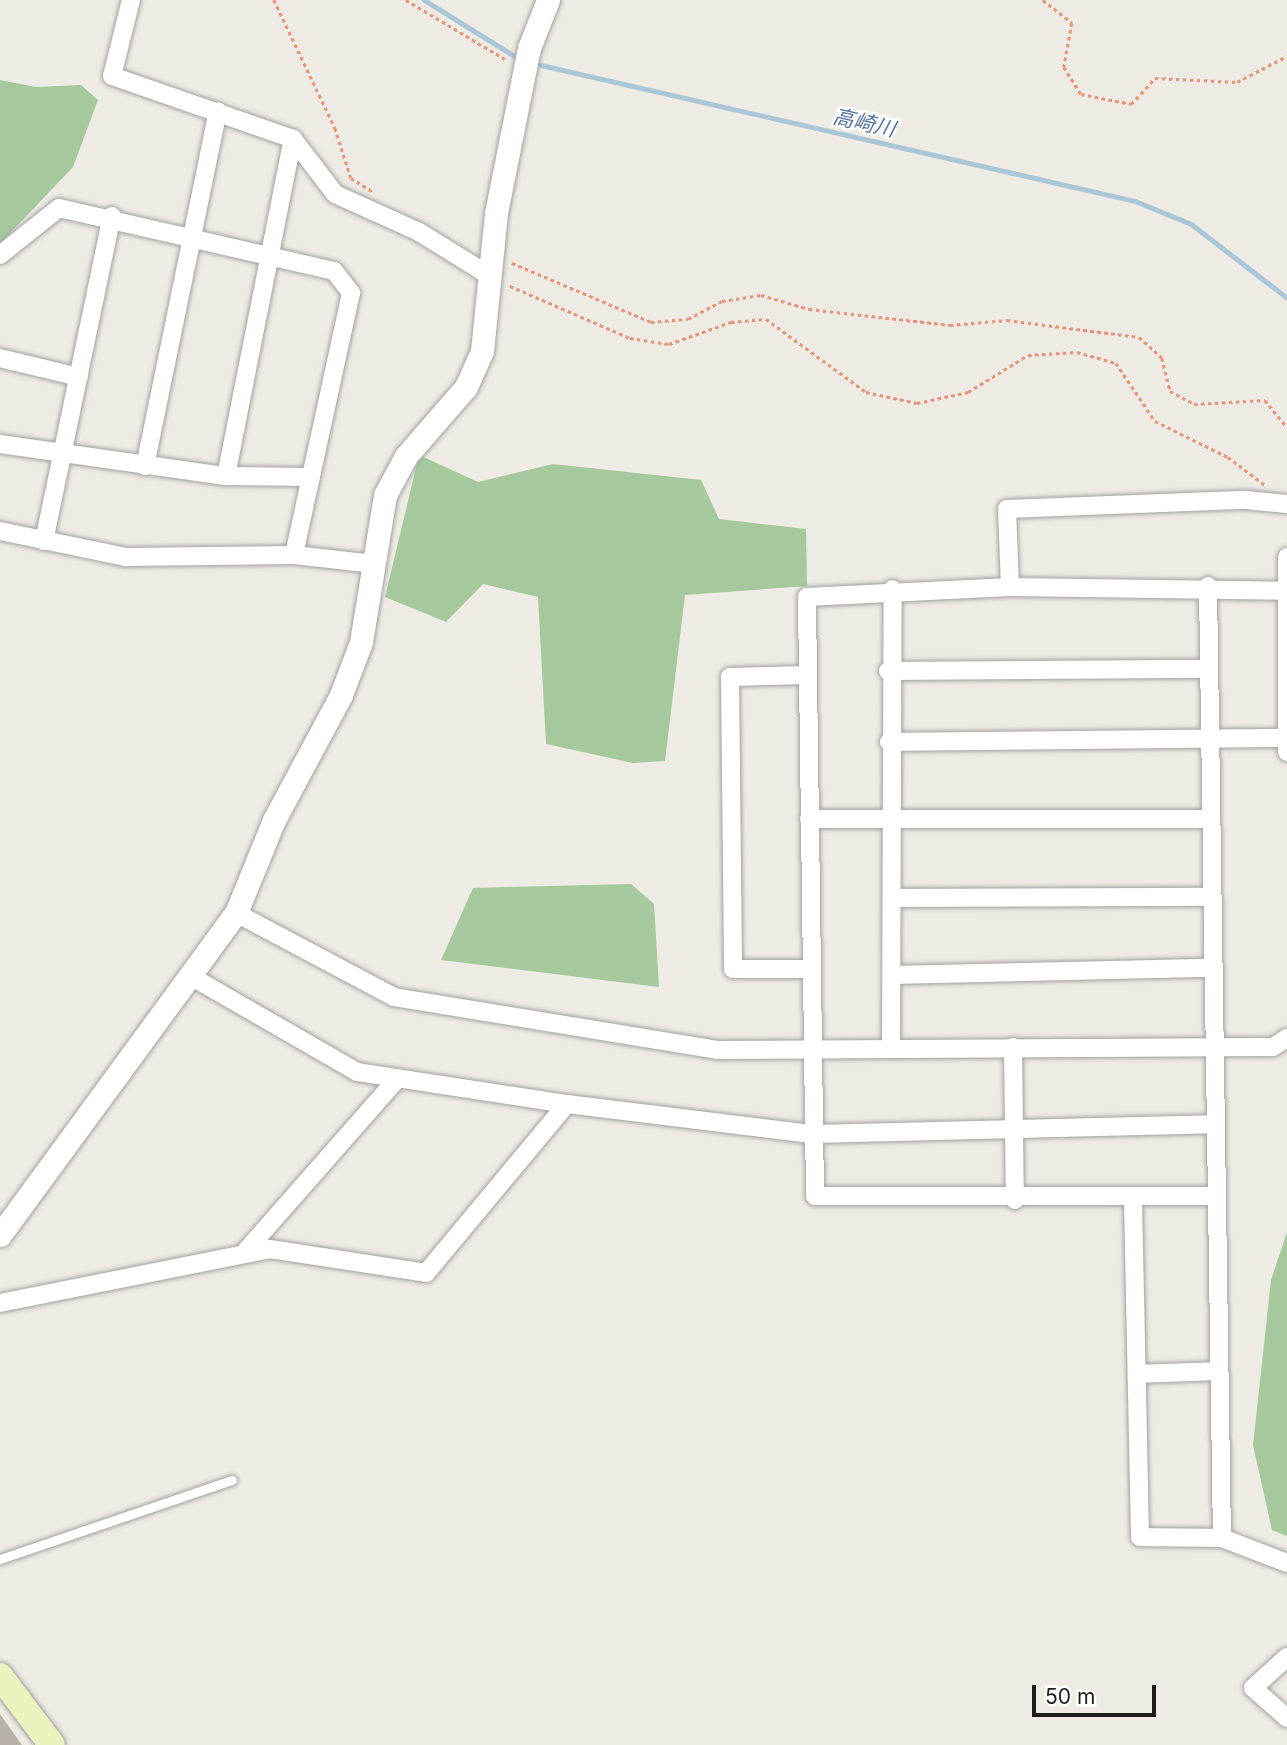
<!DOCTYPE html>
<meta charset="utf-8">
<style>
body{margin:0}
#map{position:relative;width:1287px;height:1745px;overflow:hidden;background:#eeebe4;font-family:Inter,"Noto Sans JP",sans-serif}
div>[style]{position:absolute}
.forest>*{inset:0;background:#a5c99d}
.stream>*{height:5px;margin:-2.5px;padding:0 2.5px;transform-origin:2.5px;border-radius:2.5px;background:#a9c7d7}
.building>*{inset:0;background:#b7b1aa}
.path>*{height:2.5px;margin-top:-1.25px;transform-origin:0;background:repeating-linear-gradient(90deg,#ec9077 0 3.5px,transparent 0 7px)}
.roads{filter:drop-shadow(0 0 2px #a1a1a1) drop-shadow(0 0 2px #a1a1a1)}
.service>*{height:9px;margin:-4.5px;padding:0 4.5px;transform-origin:4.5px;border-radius:4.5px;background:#fff}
.minor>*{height:18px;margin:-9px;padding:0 9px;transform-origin:9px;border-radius:9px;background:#fff}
.tertiary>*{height:23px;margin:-11.5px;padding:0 11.5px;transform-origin:11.5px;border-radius:11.5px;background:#fff}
.secondary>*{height:26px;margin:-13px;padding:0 13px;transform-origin:13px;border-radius:13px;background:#eaf3bd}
span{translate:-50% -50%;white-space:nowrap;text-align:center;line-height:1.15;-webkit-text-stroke:5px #fff;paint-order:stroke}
.water-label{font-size:21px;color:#5372a4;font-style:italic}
.scale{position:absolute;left:1032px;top:1685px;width:124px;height:32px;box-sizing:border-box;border:4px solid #1d1d1d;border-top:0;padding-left:9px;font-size:21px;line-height:24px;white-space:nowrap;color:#1d1d1d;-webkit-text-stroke:5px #fff;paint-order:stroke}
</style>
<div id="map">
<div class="forest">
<div style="clip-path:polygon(0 80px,36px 87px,81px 85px,98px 100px,73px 167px,0 244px)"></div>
<div style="clip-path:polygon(419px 455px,478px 482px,553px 464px,701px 480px,719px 519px,806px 529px,807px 586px,685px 595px,665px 761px,633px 763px,546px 744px,538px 597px,483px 584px,446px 622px,385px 597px)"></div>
<div style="clip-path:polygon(631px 884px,654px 904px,659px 987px,441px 960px,473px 888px)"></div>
<div style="clip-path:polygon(1287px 1232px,1287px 1536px,1272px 1530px,1253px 1445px,1271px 1280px)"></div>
</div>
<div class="stream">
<div style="left:424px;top:0;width:112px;rotate:31.8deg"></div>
<div style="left:532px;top:63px;width:619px;rotate:12.89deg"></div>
<div style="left:1135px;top:201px;width:61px;rotate:22.3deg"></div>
<div style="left:1191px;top:224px;width:121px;rotate:37.6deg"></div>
</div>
<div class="building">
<div style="clip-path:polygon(0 1714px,22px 1745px,0 1745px)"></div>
</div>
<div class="path">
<div style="left:274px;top:0;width:142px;rotate:64.5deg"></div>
<div style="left:335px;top:128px;width:52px;rotate:72.3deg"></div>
<div style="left:351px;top:178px;width:25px;rotate:32deg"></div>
<div style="left:406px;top:0;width:115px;rotate:30.8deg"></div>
<div style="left:1043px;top:0;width:37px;rotate:38deg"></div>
<div style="left:1072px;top:23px;width:45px;rotate:100.3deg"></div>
<div style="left:1064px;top:67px;width:32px;rotate:58deg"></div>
<div style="left:1081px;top:94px;width:51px;rotate:11.3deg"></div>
<div style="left:1131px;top:104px;width:35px;rotate:-47deg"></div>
<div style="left:1155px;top:78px;width:82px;rotate:2.8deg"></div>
<div style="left:1237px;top:82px;width:56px;rotate:-27.5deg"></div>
<div style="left:512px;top:263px;width:151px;rotate:23deg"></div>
<div style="left:651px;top:322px;width:37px;rotate:-5deg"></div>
<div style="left:688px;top:319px;width:38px;rotate:-28deg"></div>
<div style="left:722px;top:301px;width:39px;rotate:-9deg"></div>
<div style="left:761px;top:295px;width:50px;rotate:16.3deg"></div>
<div style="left:809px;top:309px;width:142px;rotate:6.5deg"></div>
<div style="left:950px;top:325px;width:57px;rotate:-5deg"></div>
<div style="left:1007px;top:320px;width:133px;rotate:7.3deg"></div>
<div style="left:1139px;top:337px;width:31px;rotate:42deg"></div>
<div style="left:1162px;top:358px;width:34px;rotate:76deg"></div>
<div style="left:1170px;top:391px;width:27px;rotate:28deg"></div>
<div style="left:1194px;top:404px;width:71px;rotate:-3.2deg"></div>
<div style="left:1265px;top:400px;width:35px;rotate:51deg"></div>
<div style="left:510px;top:286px;width:131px;rotate:23.4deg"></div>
<div style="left:630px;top:338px;width:39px;rotate:9deg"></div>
<div style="left:669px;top:344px;width:66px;rotate:-19.5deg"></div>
<div style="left:731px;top:322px;width:35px;rotate:-5deg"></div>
<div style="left:766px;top:319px;width:124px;rotate:36.1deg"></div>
<div style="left:866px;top:392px;width:52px;rotate:12.2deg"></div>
<div style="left:917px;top:403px;width:52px;rotate:-12.2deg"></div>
<div style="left:968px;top:392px;width:70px;rotate:-31.7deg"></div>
<div style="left:1028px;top:355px;width:49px;rotate:-3.5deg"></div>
<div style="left:1077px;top:352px;width:41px;rotate:15.8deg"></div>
<div style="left:1116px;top:363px;width:70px;rotate:56.1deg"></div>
<div style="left:1155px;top:421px;width:81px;rotate:26.3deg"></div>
<div style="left:1228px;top:457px;width:46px;rotate:37.1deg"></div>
</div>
<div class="roads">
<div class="service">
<div style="left:0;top:1559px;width:245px;rotate:-18.8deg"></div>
</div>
<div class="minor">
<div style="left:131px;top:0;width:78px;rotate:104deg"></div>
<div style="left:112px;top:76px;width:192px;rotate:19.2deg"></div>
<div style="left:293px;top:139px;width:69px;rotate:52.6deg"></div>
<div style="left:335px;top:194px;width:92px;rotate:24.3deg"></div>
<div style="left:419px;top:232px;width:84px;rotate:31.8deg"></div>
<div style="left:0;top:255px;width:75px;rotate:-38.5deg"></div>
<div style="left:59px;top:208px;width:282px;rotate:12.9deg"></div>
<div style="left:334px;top:271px;width:28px;rotate:52deg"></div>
<div style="left:351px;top:293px;width:268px;rotate:102.3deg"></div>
<div style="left:0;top:358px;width:81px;rotate:13.5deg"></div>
<div style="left:0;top:444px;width:228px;rotate:8.1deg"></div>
<div style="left:226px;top:476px;width:85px;rotate:0.7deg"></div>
<div style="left:145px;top:466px;width:362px;rotate:-78.4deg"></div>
<div style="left:226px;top:476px;width:344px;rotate:-78.8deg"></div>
<div style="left:0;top:531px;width:129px;rotate:11.7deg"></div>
<div style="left:126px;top:557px;width:168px;rotate:-0.7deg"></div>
<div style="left:294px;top:555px;width:81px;rotate:6.4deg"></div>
<div style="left:44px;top:541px;width:332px;rotate:-78.2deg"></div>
<div style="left:1287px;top:557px;width:195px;rotate:90deg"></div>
<div style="left:1208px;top:586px;width:952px;rotate:89.16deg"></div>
<div style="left:1222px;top:1538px;width:70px;rotate:21deg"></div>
<div style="left:1010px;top:587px;width:78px;rotate:-92.2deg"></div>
<div style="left:1007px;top:509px;width:239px;rotate:-2.2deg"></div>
<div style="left:1246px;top:500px;width:41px;rotate:5.6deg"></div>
<div style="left:888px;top:671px;width:319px;rotate:-0.4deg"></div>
<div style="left:806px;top:675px;width:76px;rotate:178.5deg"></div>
<div style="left:730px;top:677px;width:292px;rotate:89.4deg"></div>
<div style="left:733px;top:969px;width:77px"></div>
<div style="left:889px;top:742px;width:398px;rotate:-0.6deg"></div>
<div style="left:809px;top:819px;width:402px"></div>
<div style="left:892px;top:898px;width:320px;rotate:-0.2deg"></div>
<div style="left:236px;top:913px;width:179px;rotate:28deg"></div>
<div style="left:394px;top:997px;width:328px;rotate:9.3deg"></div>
<div style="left:718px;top:1050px;width:555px;rotate:-0.31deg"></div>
<div style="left:1273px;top:1047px;width:17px;rotate:-33deg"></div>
<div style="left:892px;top:975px;width:318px;rotate:-1.3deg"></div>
<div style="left:192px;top:977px;width:190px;rotate:29.9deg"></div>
<div style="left:357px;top:1072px;width:212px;rotate:8.7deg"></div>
<div style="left:567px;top:1104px;width:248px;rotate:7deg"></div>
<div style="left:813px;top:1134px;width:401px;rotate:-1.4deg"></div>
<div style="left:1013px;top:1047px;width:153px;rotate:89.3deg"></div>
<div style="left:891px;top:1048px;width:459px;rotate:-89.8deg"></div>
<div style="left:1215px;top:1196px;width:400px;rotate:180deg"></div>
<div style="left:815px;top:1196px;width:599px;rotate:-90.77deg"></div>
<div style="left:807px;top:597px;width:203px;rotate:-2.8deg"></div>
<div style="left:1010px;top:587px;width:275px;rotate:0.8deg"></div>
<div style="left:1133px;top:1201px;width:336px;rotate:88.8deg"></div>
<div style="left:1140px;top:1537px;width:82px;rotate:0.7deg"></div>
<div style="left:245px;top:1252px;width:230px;rotate:-48.7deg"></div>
<div style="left:0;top:1303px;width:275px;rotate:-11.3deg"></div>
<div style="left:270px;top:1249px;width:158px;rotate:8.7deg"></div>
<div style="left:426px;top:1273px;width:220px;rotate:-50.2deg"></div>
<div style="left:1137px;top:1374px;width:81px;rotate:-2.1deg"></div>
<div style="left:1287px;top:1657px;width:46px;rotate:137.6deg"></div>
<div style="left:1253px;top:1688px;width:45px;rotate:41.4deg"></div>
</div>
<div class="tertiary">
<div style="left:0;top:1235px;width:399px;rotate:-53.8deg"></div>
<div style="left:236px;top:913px;width:100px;rotate:-67.8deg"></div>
<div style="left:274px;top:820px;width:142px;rotate:-61.8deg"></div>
<div style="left:341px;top:695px;width:57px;rotate:-69.3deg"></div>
<div style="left:361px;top:642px;width:149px;rotate:-80.7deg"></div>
<div style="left:385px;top:495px;width:44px;rotate:-61.7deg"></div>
<div style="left:406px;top:456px;width:91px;rotate:-49deg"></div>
<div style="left:466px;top:387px;width:39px;rotate:-66deg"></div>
<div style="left:482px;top:351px;width:139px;rotate:-84.2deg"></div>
<div style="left:496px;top:213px;width:168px;rotate:-78.7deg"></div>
<div style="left:529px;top:48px;width:52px;rotate:-68.4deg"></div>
</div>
<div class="secondary">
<div style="left:0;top:1676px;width:86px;rotate:53deg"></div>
</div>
</div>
<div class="water-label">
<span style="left:864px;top:123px;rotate:13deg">高崎川</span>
</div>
<div class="scale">50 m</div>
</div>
